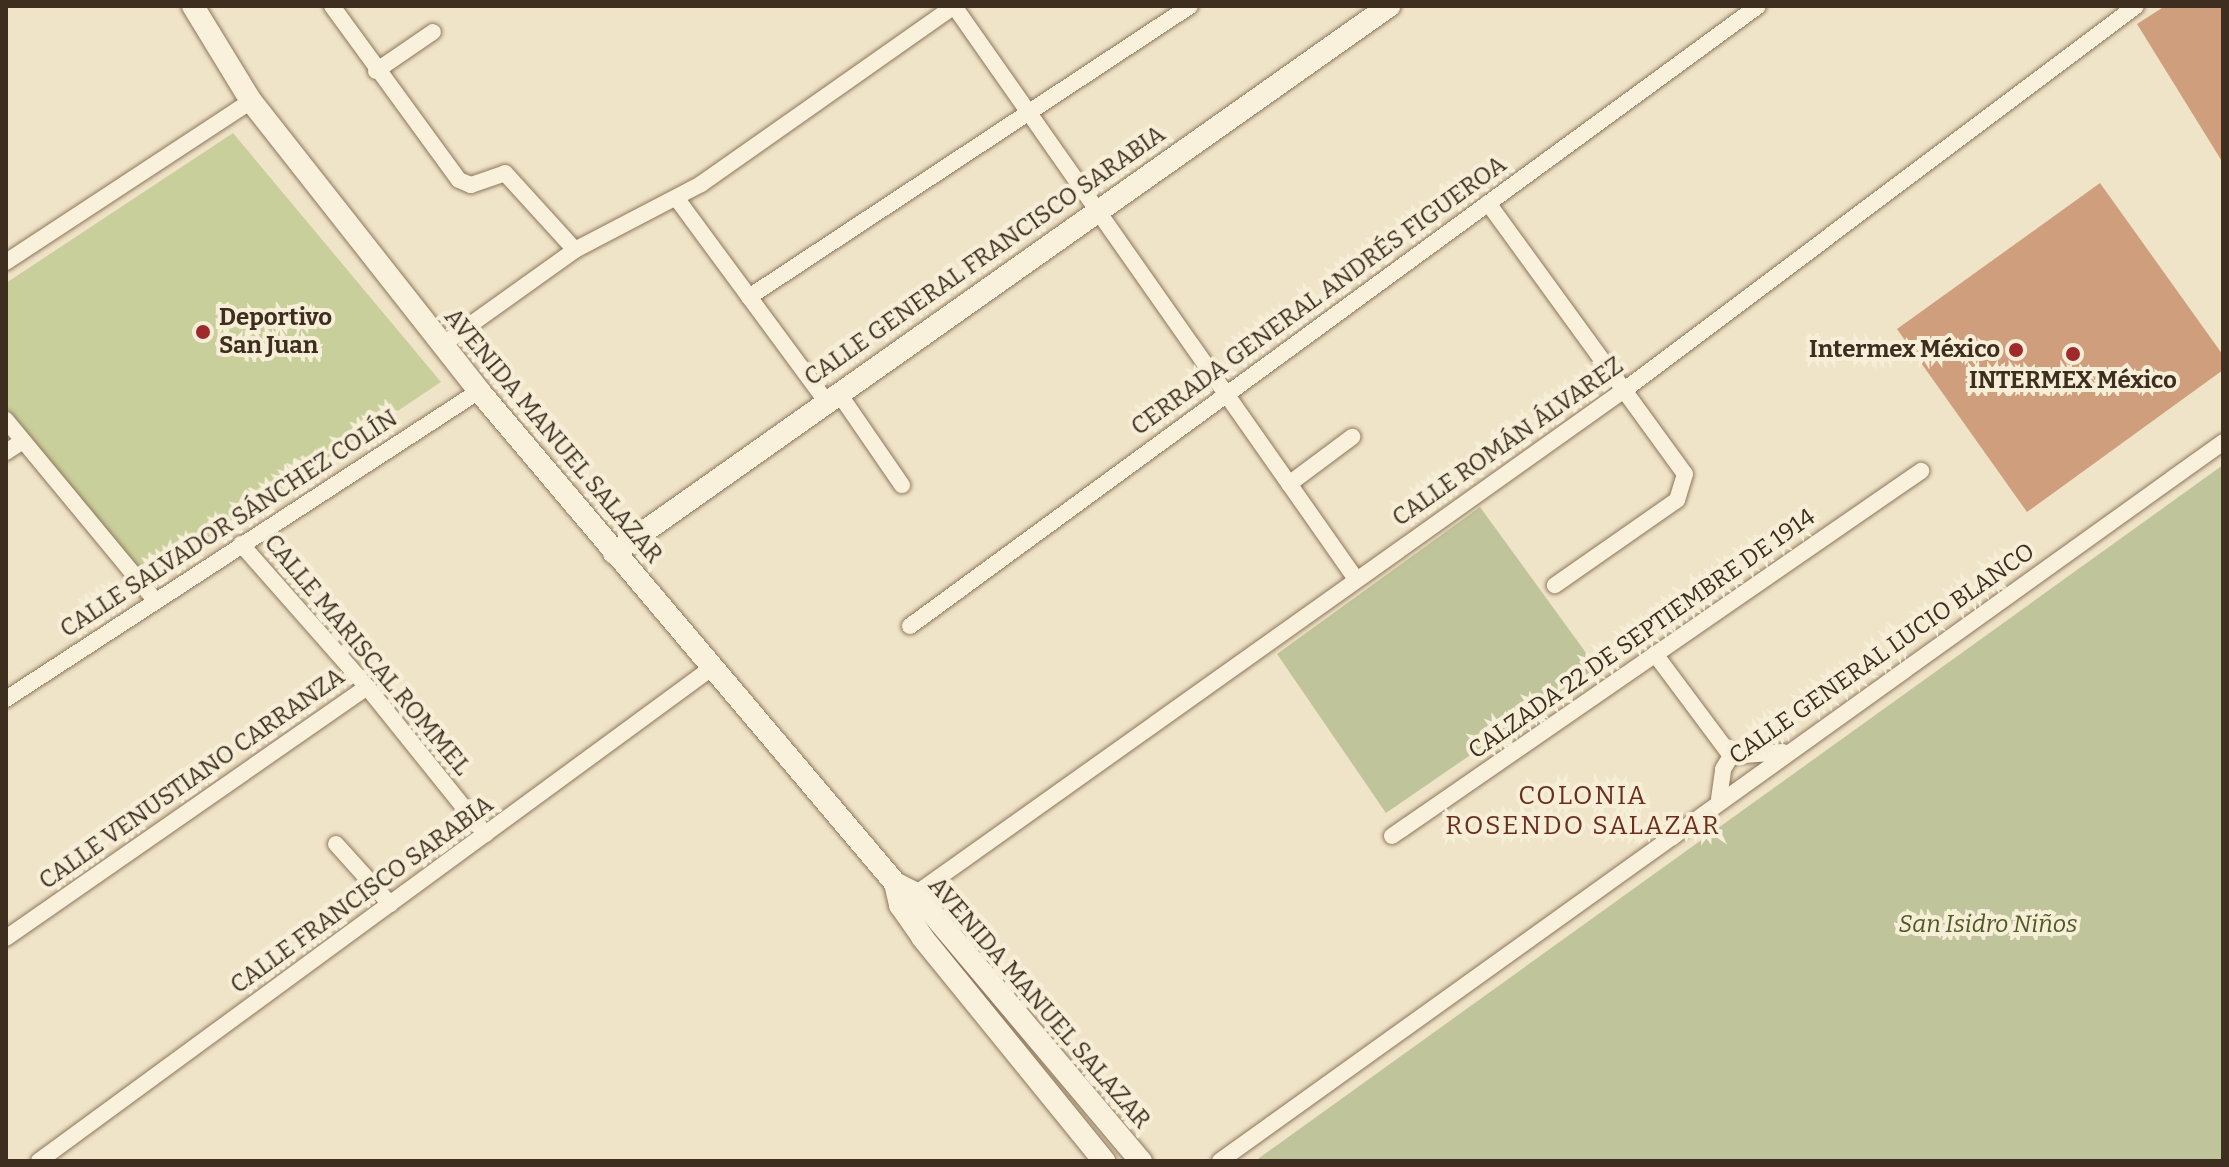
<!DOCTYPE html>
<meta charset="utf-8">
<style>
body{margin:0}
#map{position:relative;width:2229px;height:1167px;overflow:hidden;background:#f0e4c8;font-family:Bitter,serif}
div>[style]{position:absolute}
.green>*{inset:0;background:#c9cf9b}
.cemetery>*{inset:0;background:#bfc49a}
.building>*{inset:0;background:#cf9f7d}
.roads{filter:drop-shadow(0 0 2px #8d765c) drop-shadow(0 0 2px #8d765c)}
.street>*{height:16px;margin:-8px;padding:0 8px;transform-origin:8px;border-radius:8px;background:#faf1dc}
.secondary>*{height:22px;margin:-11px;padding:0 11px;transform-origin:11px;border-radius:11px;background:#faf1dc}
.dots>*{width:22px;height:22px;translate:-50% -50%;box-sizing:border-box;border:4px solid #f7eed8;border-radius:50%}
span{translate:-50% -50%;white-space:nowrap;text-align:center;line-height:1.15;-webkit-text-stroke:8px #f7eed8;paint-order:stroke}
.street-label{font-size:24px;color:#3d2e20}
.poi-label{font-size:24px;color:#3d2e20;font-weight:700}
.left{translate:0 -50%;text-align:left}
.right{translate:-100% -50%;text-align:right}
.park-label{font-size:24px;color:#4d5a26;font-style:italic}
.neighbourhood-label{font-size:26px;color:#6b2e1e;letter-spacing:2px}
.frame{position:absolute;inset:0;border:8px solid #3d2e20;pointer-events:none}
</style>
<div id="map">
<div class="green">
<div style="clip-path:polygon(233px 133px,441px 382px,146px 579px,6px 408px,6px 283px)"></div>
</div>
<div class="cemetery">
<div style="clip-path:polygon(2223px 465px,2223px 1161px,1255px 1161px)"></div>
<div style="clip-path:polygon(1480px 507px,1597px 668px,1386px 813px,1277px 654px)"></div>
</div>
<div class="building">
<div style="clip-path:polygon(2165px 6px,2223px 6px,2223px 163px,2137px 24px)"></div>
<div style="clip-path:polygon(2100px 183px,2223px 355px,2223px 370px,2027px 512px,1897px 329px)"></div>
</div>
<div class="roads">
<div class="street">
<div style="left:332px;top:6px;width:215px;rotate:53.9deg"></div>
<div style="left:459px;top:180px;width:13px;rotate:23deg"></div>
<div style="left:471px;top:185px;width:36px;rotate:-19deg"></div>
<div style="left:505px;top:173px;width:104px;rotate:47.7deg"></div>
<div style="left:954px;top:6px;width:700px;rotate:54.95deg"></div>
<div style="left:376px;top:71px;width:69px;rotate:-34.4deg"></div>
<div style="left:677px;top:199px;width:251px;rotate:53.6deg"></div>
<div style="left:1488px;top:203px;width:335px;rotate:54deg"></div>
<div style="left:1685px;top:474px;width:27px;rotate:107deg"></div>
<div style="left:1677px;top:500px;width:149px;rotate:145.1deg"></div>
<div style="left:6px;top:262px;width:293px;rotate:-33.3deg"></div>
<div style="left:749px;top:297px;width:528px;rotate:-33.42deg"></div>
<div style="left:442px;top:345px;width:163px;rotate:-35.5deg"></div>
<div style="left:575px;top:250px;width:142px;rotate:-27.6deg"></div>
<div style="left:701px;top:184px;width:309px;rotate:-35.1deg"></div>
<div style="left:838px;top:392px;width:113px;rotate:55.5deg"></div>
<div style="left:6px;top:420px;width:232px;rotate:50.4deg"></div>
<div style="left:6px;top:452px;width:20px;rotate:-33deg"></div>
<div style="left:1289px;top:484px;width:79px;rotate:-36.7deg"></div>
<div style="left:241px;top:544px;width:191px;rotate:48.6deg"></div>
<div style="left:367px;top:687px;width:189px;rotate:51.2deg"></div>
<div style="left:910px;top:626px;width:1050px;rotate:-36.17deg"></div>
<div style="left:1655px;top:654px;width:127px;rotate:53.3deg"></div>
<div style="left:6px;top:699px;width:564px;rotate:-33.07deg"></div>
<div style="left:1719px;top:799px;width:30px;rotate:-82deg"></div>
<div style="left:1723px;top:769px;width:15px;rotate:-58deg"></div>
<div style="left:1731px;top:756px;width:52px;rotate:-4.4deg"></div>
<div style="left:1392px;top:836px;width:643px;rotate:-34.6deg"></div>
<div style="left:336px;top:844px;width:81px;rotate:48deg"></div>
<div style="left:907px;top:900px;width:883px;rotate:-35.42deg"></div>
<div style="left:1627px;top:388px;width:636px;rotate:-36.89deg"></div>
<div style="left:6px;top:938px;width:440px;rotate:-34.8deg"></div>
<div style="left:39px;top:1161px;width:836px;rotate:-36.24deg"></div>
<div style="left:1220px;top:1161px;width:1234px;rotate:-35.63deg"></div>
</div>
<div class="secondary">
<div style="left:193px;top:6px;width:111px;rotate:58.6deg"></div>
<div style="left:251px;top:101px;width:369px;rotate:51.8deg"></div>
<div style="left:479px;top:391px;width:644px;rotate:49.78deg"></div>
<div style="left:895px;top:883px;width:22px;rotate:27deg"></div>
<div style="left:915px;top:893px;width:351px;rotate:49.9deg"></div>
<div style="left:614px;top:553px;width:949px;rotate:-35.21deg"></div>
<div style="left:895px;top:883px;width:23px;rotate:77deg"></div>
<div style="left:900px;top:905px;width:39px;rotate:55deg"></div>
<div style="left:922px;top:937px;width:289px;rotate:50.9deg"></div>
</div>
</div>
<div class="dots">
<div style="left:203px;top:332px;background:#9e2a2b"></div>
<div style="left:2016px;top:350px;background:#9e2a2b"></div>
<div style="left:2073px;top:354px;background:#9e2a2b"></div>
</div>
<div class="street-label">
<span style="left:985px;top:256px;rotate:-35deg">CALLE GENERAL FRANCISCO SARABIA</span>
<span style="left:1319px;top:296px;rotate:-36deg">CERRADA GENERAL ANDRÉS FIGUEROA</span>
<span style="left:553px;top:436px;rotate:50deg">AVENIDA MANUEL SALAZAR</span>
<span style="left:1508px;top:442px;rotate:-35deg">CALLE ROMÁN ÁLVAREZ</span>
<span style="left:229px;top:524px;rotate:-33deg">CALLE SALVADOR SÁNCHEZ COLÍN</span>
<span style="left:1642px;top:634px;rotate:-35deg">CALZADA 22 DE SEPTIEMBRE DE 1914</span>
<span style="left:1882px;top:654px;rotate:-35deg">CALLE GENERAL LUCIO BLANCO</span>
<span style="left:367px;top:655px;rotate:50deg">CALLE MARISCAL ROMMEL</span>
<span style="left:192px;top:779px;rotate:-35deg">CALLE VENUSTIANO CARRANZA</span>
<span style="left:362px;top:895px;rotate:-36deg">CALLE FRANCISCO SARABIA</span>
<span style="left:1039px;top:1003px;rotate:49deg">AVENIDA MANUEL SALAZAR</span>
</div>
<div class="poi-label">
<span class="left" style="left:219px;top:332px">Deportivo<br>San Juan</span>
<span class="right" style="left:2000px;top:350px">Intermex México</span>
<span style="left:2073px;top:381px">INTERMEX México</span>
</div>
<div class="park-label">
<span style="left:1988px;top:925px">San Isidro Niños</span>
</div>
<div class="neighbourhood-label">
<span style="left:1583px;top:811px">COLONIA<br>ROSENDO SALAZAR</span>
</div>
<div class="frame"></div>
</div>
